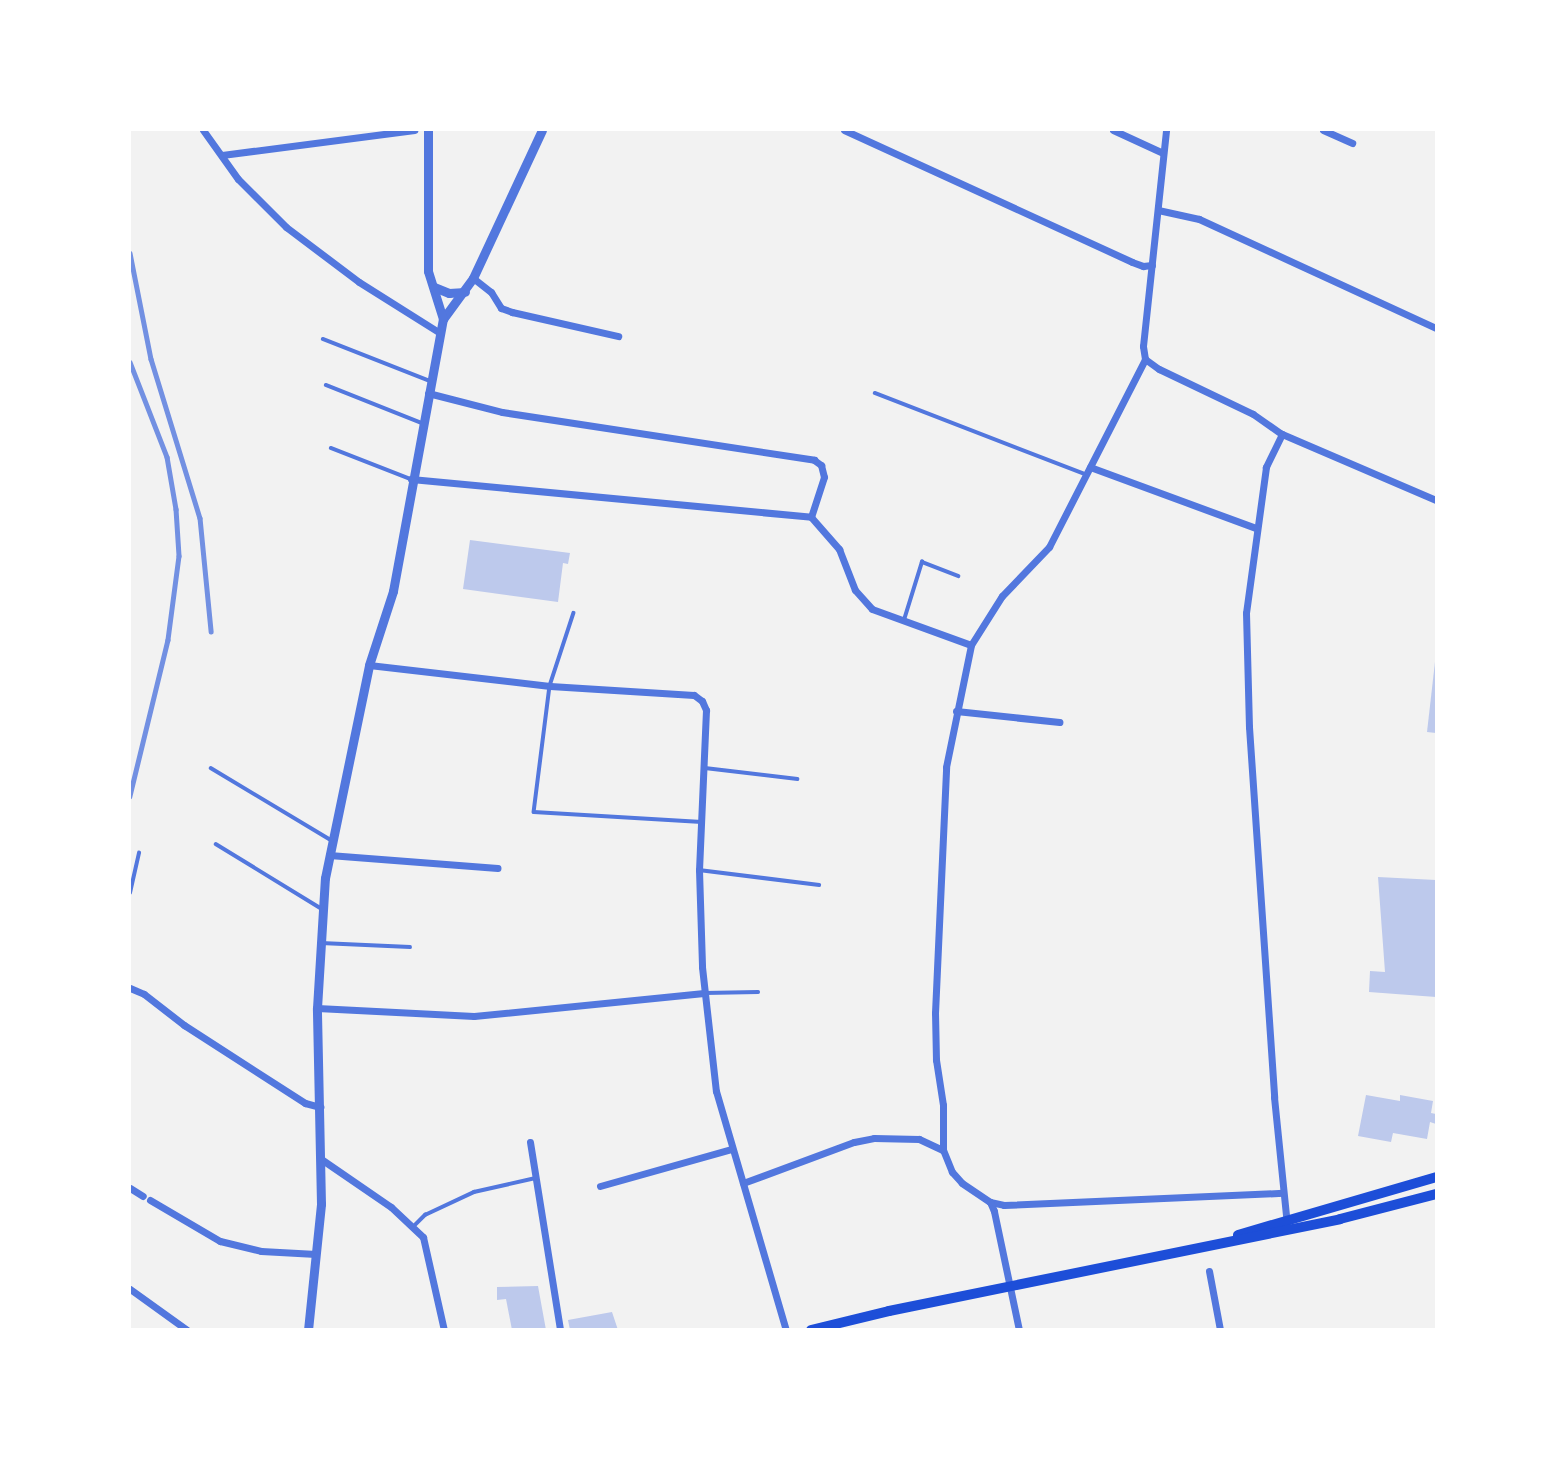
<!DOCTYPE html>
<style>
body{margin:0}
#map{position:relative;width:1566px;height:1459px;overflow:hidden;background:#f2f2f2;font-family:"DejaVu Sans",sans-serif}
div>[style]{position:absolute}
.building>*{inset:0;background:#bdc9ec}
.service>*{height:3.5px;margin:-1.75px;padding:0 1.75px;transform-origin:1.75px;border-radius:1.75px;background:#5277de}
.minor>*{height:7px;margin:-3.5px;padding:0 3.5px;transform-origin:3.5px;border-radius:3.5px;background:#5277de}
.tertiary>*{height:9px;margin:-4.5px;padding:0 4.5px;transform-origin:4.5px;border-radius:4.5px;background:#5277de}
.secondary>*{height:10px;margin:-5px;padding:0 5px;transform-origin:5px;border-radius:5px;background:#1d4ed8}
.rail>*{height:4.5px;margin:-2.25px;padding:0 2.25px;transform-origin:2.25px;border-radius:2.25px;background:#7290e2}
span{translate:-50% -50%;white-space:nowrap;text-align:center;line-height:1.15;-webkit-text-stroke:6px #fff;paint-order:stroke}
.frame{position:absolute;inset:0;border:131px solid #fff;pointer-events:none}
</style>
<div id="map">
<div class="building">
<div style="clip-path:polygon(470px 540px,570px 553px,568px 564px,563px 563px,558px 602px,463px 589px)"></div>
<div style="clip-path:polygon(1435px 662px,1436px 662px,1436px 733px,1427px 732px)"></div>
<div style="clip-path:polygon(1378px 877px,1436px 880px,1436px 997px,1369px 992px,1370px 971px,1385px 972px)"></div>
<div style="clip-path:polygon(1366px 1095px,1400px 1101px,1400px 1095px,1433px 1101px,1431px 1113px,1436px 1114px,1436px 1124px,1430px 1122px,1427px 1139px,1393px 1133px,1391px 1142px,1358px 1136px)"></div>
<div style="clip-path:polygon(538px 1286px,546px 1330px,512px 1330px,506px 1299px,497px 1300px,497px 1287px)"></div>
<div style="clip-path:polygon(612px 1312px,618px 1330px,570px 1330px,568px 1320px)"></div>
</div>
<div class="service">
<div style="left:323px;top:339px;width:115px;rotate:21.4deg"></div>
<div style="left:326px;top:385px;width:103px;rotate:21.6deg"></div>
<div style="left:875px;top:393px;width:225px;rotate:21.1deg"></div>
<div style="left:331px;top:448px;width:86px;rotate:21.2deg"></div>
<div style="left:574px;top:613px;width:77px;rotate:108.2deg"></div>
<div style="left:550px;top:686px;width:127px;rotate:97.2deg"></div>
<div style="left:534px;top:812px;width:168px;rotate:3.4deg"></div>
<div style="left:904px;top:620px;width:61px;rotate:-72.8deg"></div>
<div style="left:922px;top:562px;width:39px;rotate:21deg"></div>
<div style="left:211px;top:768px;width:140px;rotate:31deg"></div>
<div style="left:705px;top:768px;width:93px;rotate:6.8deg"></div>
<div style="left:216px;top:844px;width:124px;rotate:31.5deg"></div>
<div style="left:699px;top:870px;width:121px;rotate:7.1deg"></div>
<div style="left:130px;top:893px;width:41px;rotate:-77.3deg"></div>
<div style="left:321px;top:943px;width:89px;rotate:2.6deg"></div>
<div style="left:705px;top:993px;width:53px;rotate:-1.1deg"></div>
<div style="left:414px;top:1226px;width:16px;rotate:-45deg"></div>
<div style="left:425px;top:1215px;width:54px;rotate:-25.1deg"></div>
<div style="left:474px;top:1192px;width:64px;rotate:-12.7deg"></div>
</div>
<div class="minor">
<div style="left:203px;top:130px;width:60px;rotate:54.5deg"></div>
<div style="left:238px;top:179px;width:68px;rotate:45deg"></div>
<div style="left:286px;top:227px;width:91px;rotate:37deg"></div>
<div style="left:359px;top:282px;width:96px;rotate:32.2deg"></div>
<div style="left:844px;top:130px;width:317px;rotate:24.6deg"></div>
<div style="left:1132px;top:262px;width:12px;rotate:20deg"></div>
<div style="left:1143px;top:266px;width:9px;rotate:-6deg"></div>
<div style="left:1113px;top:130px;width:55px;rotate:24.7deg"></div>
<div style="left:1323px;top:130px;width:32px;rotate:24deg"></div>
<div style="left:222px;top:155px;width:194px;rotate:-7.4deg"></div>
<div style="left:1158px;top:210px;width:42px;rotate:12.4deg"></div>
<div style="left:1199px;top:219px;width:261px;rotate:24.7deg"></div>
<div style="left:473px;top:278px;width:23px;rotate:38deg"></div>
<div style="left:491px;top:292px;width:19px;rotate:58deg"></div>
<div style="left:501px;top:308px;width:12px;rotate:20deg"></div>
<div style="left:512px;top:312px;width:109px;rotate:12.8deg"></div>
<div style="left:1145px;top:359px;width:17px;rotate:36deg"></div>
<div style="left:1159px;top:369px;width:104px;rotate:25.6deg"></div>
<div style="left:1253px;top:414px;width:35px;rotate:35deg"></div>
<div style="left:1282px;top:434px;width:168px;rotate:23.2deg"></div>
<div style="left:1145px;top:359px;width:13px;rotate:-99deg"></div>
<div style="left:1143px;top:346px;width:217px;rotate:-83.9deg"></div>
<div style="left:428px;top:393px;width:76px;rotate:14.4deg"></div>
<div style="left:502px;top:412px;width:316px;rotate:8.7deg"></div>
<div style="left:814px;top:460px;width:9px;rotate:36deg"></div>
<div style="left:821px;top:465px;width:12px;rotate:76deg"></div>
<div style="left:824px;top:477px;width:42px;rotate:108deg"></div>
<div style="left:1282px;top:434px;width:37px;rotate:116deg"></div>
<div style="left:1266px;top:467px;width:147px;rotate:97.8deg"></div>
<div style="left:1246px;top:613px;width:114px;rotate:88.5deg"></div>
<div style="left:1249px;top:727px;width:371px;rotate:86.1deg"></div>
<div style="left:1274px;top:1097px;width:128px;rotate:84.2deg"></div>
<div style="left:1090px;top:467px;width:177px;rotate:20.2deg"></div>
<div style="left:411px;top:479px;width:402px;rotate:5.4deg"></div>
<div style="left:811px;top:517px;width:43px;rotate:48.8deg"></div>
<div style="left:839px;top:549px;width:44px;rotate:68.7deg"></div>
<div style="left:855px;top:590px;width:25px;rotate:48deg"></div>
<div style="left:872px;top:609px;width:105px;rotate:20deg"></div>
<div style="left:369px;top:665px;width:182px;rotate:6.6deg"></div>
<div style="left:550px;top:686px;width:144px;rotate:3.6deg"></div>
<div style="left:694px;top:695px;width:10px;rotate:37deg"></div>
<div style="left:702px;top:701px;width:10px;rotate:66deg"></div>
<div style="left:706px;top:710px;width:160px;rotate:92.5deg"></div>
<div style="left:699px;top:870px;width:97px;rotate:88.2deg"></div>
<div style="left:702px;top:967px;width:125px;rotate:83.6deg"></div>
<div style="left:716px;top:1091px;width:249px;rotate:73.7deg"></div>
<div style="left:956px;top:711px;width:104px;rotate:6.1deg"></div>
<div style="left:329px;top:855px;width:169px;rotate:4.4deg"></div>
<div style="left:130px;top:988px;width:15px;rotate:23deg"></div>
<div style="left:144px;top:994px;width:51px;rotate:37.8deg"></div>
<div style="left:184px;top:1025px;width:144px;rotate:32.8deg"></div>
<div style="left:305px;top:1103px;width:16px;rotate:15deg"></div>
<div style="left:317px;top:1008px;width:157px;rotate:2.9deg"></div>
<div style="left:474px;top:1016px;width:231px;rotate:-5.7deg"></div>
<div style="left:530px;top:1142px;width:190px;rotate:80.9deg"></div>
<div style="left:321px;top:1159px;width:85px;rotate:34.4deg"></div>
<div style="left:391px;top:1207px;width:44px;rotate:43.2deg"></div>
<div style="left:423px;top:1237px;width:95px;rotate:77.3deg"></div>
<div style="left:743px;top:1183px;width:118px;rotate:-20.3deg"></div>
<div style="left:854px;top:1142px;width:20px;rotate:-11deg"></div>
<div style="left:874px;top:1138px;width:45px;rotate:1.3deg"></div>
<div style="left:919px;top:1139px;width:26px;rotate:25deg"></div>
<div style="left:600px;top:1186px;width:137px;rotate:-15.7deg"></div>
<div style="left:130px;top:1188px;width:15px;rotate:32deg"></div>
<div style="left:150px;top:1200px;width:81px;rotate:30.4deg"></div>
<div style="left:220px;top:1241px;width:42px;rotate:13.7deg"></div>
<div style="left:261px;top:1251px;width:55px;rotate:3.1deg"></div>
<div style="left:990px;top:1202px;width:14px;rotate:12deg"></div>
<div style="left:1004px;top:1205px;width:279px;rotate:-2.5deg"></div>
<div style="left:1209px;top:1271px;width:60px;rotate:79.4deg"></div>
<div style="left:130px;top:1289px;width:70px;rotate:35.7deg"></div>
<div style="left:1019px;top:1330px;width:122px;rotate:-101.9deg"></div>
<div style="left:994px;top:1211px;width:10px;rotate:-114deg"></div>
<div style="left:990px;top:1202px;width:34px;rotate:-146deg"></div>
<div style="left:962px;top:1183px;width:15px;rotate:-132deg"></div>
<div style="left:952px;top:1172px;width:24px;rotate:-112deg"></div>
<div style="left:943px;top:1150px;width:45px;rotate:-90deg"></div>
<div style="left:943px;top:1105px;width:46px;rotate:-98.8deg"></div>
<div style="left:936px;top:1060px;width:47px;rotate:-91.2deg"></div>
<div style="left:935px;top:1013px;width:246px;rotate:-87.4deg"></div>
<div style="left:946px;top:767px;width:125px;rotate:-78.4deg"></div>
<div style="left:971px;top:645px;width:58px;rotate:-57.7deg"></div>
<div style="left:1002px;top:596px;width:68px;rotate:-46.2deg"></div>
<div style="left:1049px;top:547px;width:211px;rotate:-62.9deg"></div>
</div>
<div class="tertiary">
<div style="left:434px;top:287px;width:16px;rotate:22deg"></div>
<div style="left:449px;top:293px;width:16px;rotate:-4deg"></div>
<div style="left:443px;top:319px;width:51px;rotate:-53.8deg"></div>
<div style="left:473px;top:278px;width:163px;rotate:-65deg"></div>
<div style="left:308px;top:1330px;width:127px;rotate:-84.1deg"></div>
<div style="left:321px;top:1204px;width:196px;rotate:-91.2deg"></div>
<div style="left:317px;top:1008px;width:130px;rotate:-86.5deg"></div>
<div style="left:325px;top:878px;width:217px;rotate:-78.3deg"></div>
<div style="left:369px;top:665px;width:78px;rotate:-72deg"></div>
<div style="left:393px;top:591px;width:277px;rotate:-79.6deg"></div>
<div style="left:443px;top:319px;width:50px;rotate:-107.4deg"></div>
<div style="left:428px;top:271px;width:141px;rotate:-90deg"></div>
</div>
<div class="secondary">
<div style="left:1238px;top:1235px;width:206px;rotate:-16.3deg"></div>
<div style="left:811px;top:1330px;width:80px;rotate:-13.7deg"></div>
<div style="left:889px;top:1311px;width:460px;rotate:-11.5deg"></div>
<div style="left:1340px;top:1219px;width:99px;rotate:-14.6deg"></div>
</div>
<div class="rail">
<div style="left:130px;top:253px;width:108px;rotate:78.8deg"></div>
<div style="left:151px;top:359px;width:166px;rotate:72.9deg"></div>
<div style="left:200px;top:518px;width:114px;rotate:84.4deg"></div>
<div style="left:130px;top:362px;width:102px;rotate:68.7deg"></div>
<div style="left:167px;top:457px;width:53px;rotate:80.2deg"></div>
<div style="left:176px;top:509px;width:47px;rotate:86.3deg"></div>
<div style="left:179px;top:556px;width:85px;rotate:97.5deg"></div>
<div style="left:168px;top:640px;width:161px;rotate:103.7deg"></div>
</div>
<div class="frame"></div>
</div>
